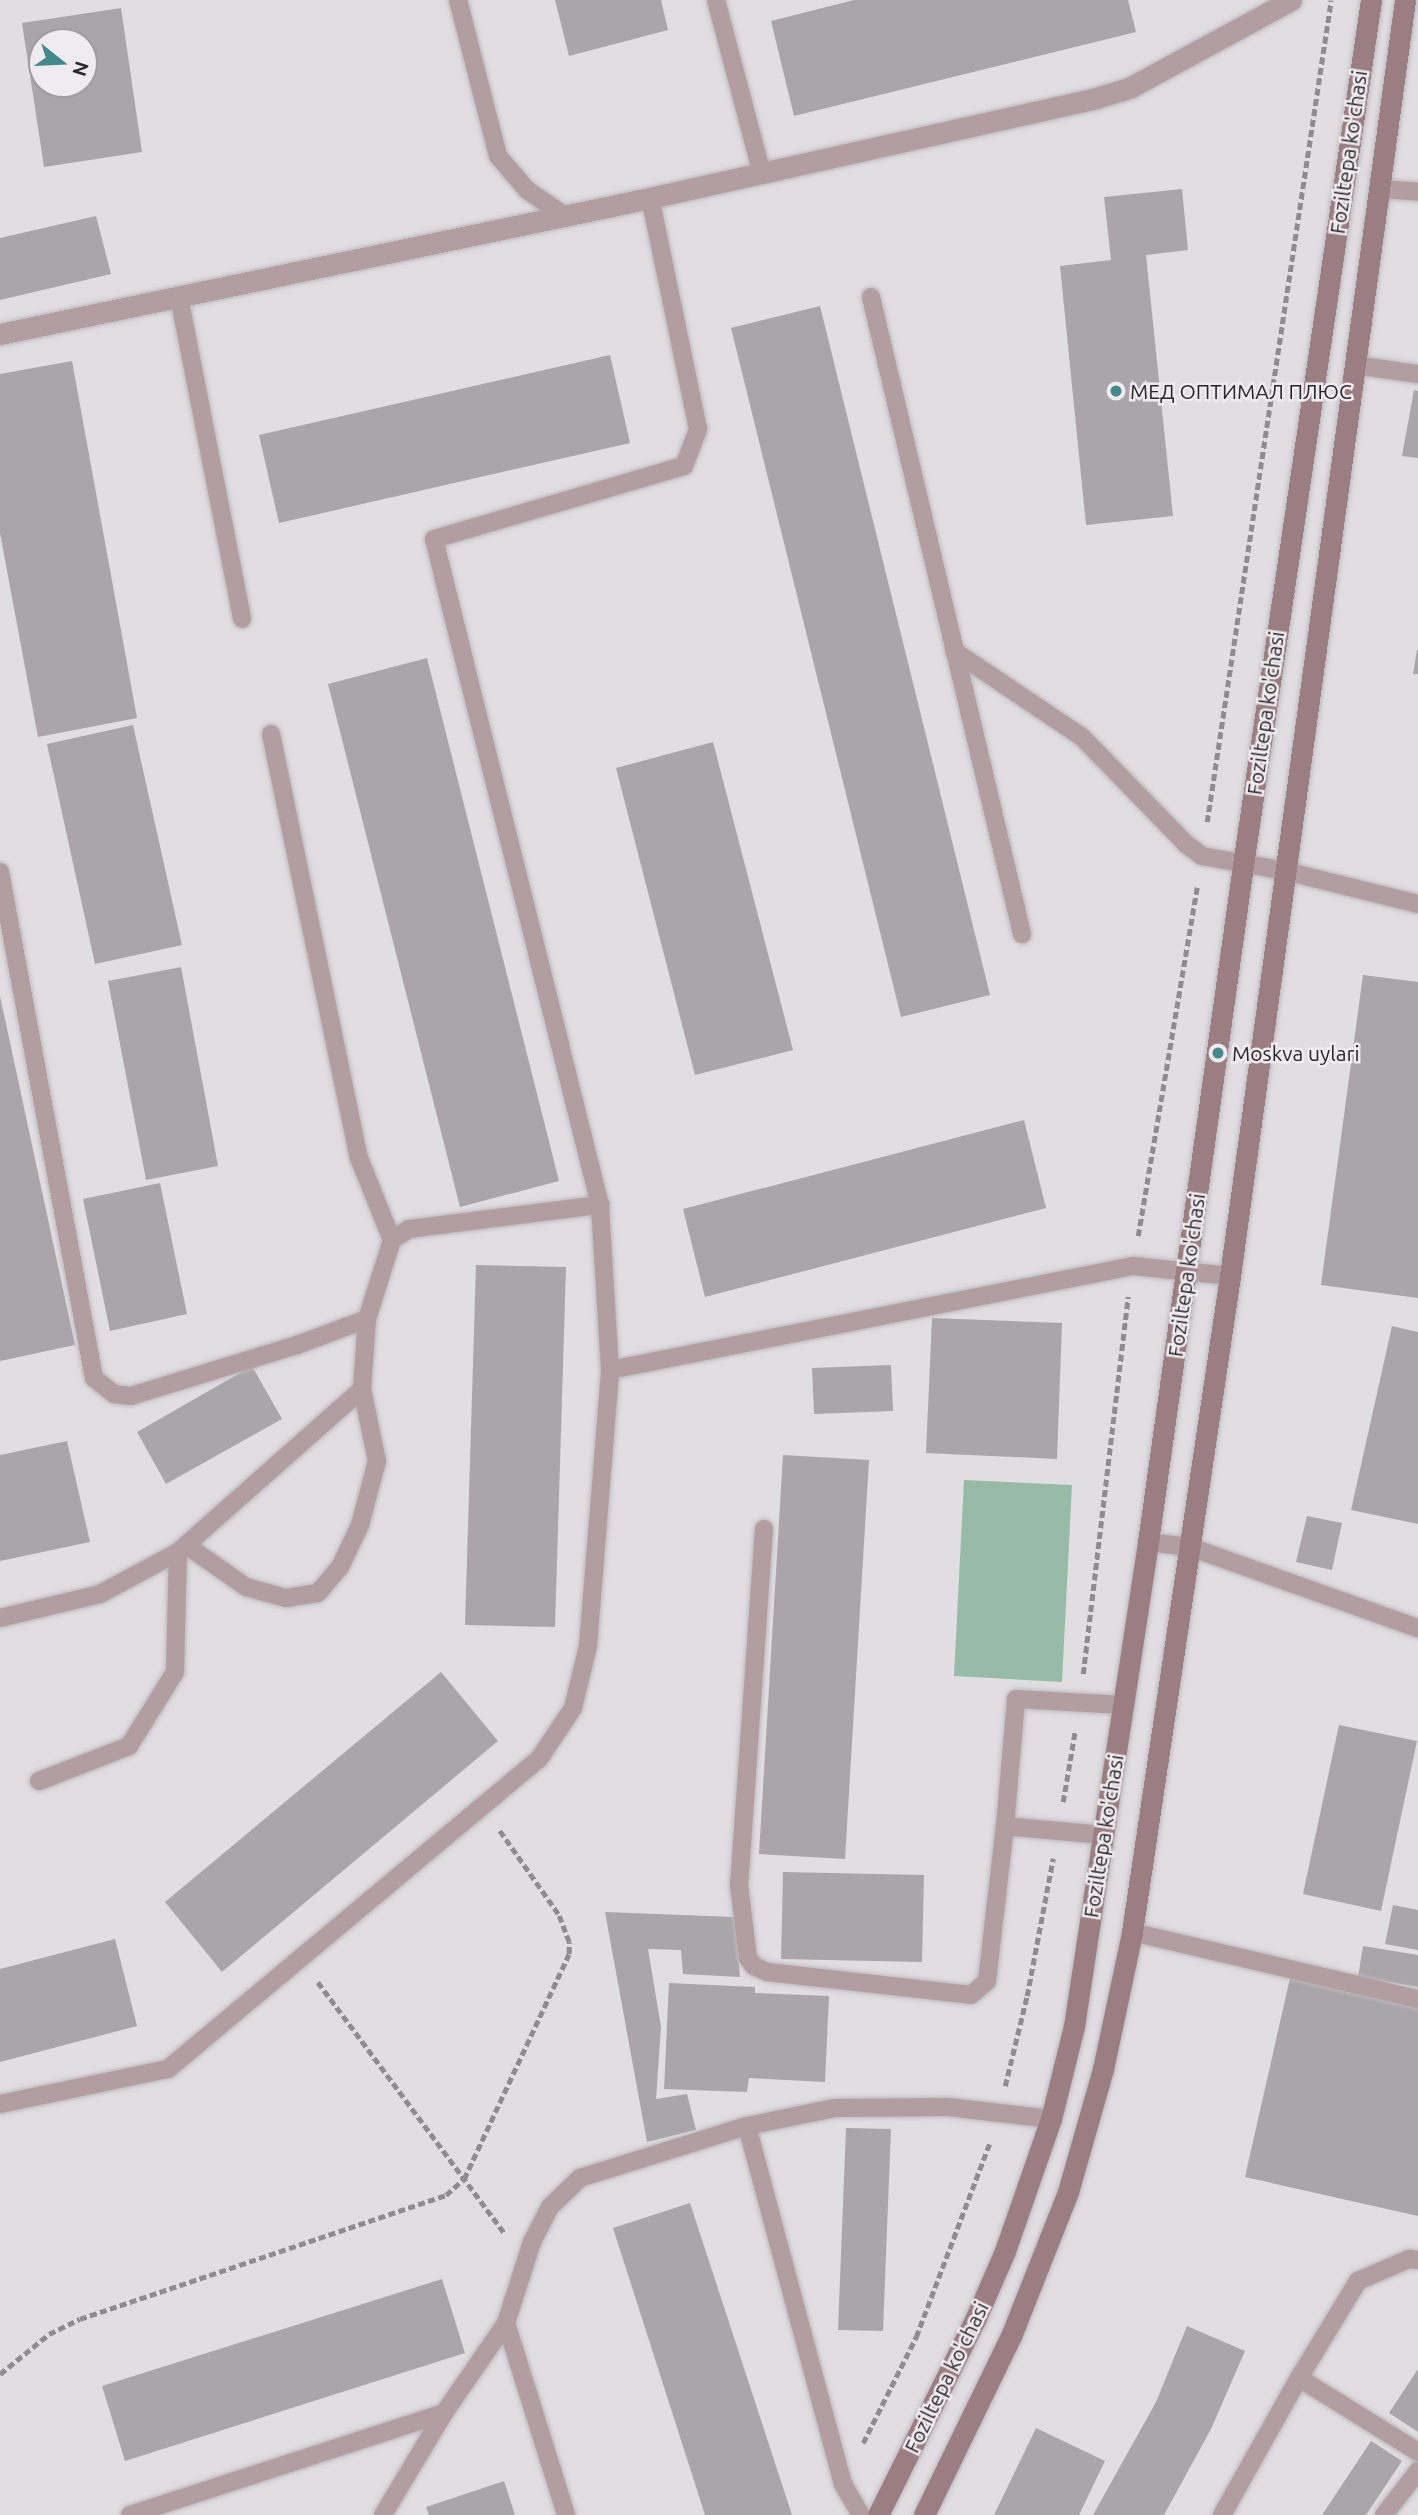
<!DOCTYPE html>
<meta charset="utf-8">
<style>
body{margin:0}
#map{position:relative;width:1418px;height:2515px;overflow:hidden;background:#e1dee2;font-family:Ubuntu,sans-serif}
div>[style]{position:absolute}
.green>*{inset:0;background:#98bba8}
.building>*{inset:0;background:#a9a5a9}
.path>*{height:4.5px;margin-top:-2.25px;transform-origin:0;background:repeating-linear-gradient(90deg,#8e8c8f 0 7px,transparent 0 10.5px)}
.roads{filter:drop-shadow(0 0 2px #bcb9bd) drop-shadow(0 0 2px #bcb9bd)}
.service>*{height:18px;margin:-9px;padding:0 9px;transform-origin:9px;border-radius:9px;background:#b29ea0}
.minor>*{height:21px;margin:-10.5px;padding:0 10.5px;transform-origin:10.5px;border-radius:10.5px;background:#b29ea0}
.secondary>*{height:21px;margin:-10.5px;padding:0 10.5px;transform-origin:10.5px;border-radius:10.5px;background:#9b7e82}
.dots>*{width:19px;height:19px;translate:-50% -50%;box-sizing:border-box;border:4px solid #efebef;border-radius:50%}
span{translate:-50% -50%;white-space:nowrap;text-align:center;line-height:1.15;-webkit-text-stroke:5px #efebef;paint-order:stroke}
.street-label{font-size:21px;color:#292729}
.poi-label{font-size:21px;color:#292729}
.left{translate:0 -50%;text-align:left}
.north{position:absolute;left:28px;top:28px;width:70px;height:70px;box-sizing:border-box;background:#efebef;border:2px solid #a09da0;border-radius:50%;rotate:108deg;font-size:19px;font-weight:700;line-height:28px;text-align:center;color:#292729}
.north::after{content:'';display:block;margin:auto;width:24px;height:32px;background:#41898d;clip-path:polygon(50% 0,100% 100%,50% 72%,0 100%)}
</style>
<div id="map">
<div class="green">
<div style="clip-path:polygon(964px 1480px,1072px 1485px,1062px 1682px,954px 1676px)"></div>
</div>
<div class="building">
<div style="clip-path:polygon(555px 0,661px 0,668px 30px,569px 56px)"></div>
<div style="clip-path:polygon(854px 0,1128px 0,1136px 32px,794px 116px,771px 21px)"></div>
<div style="clip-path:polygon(evenodd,121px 8px,142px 152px,44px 167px,22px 23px,121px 8px,42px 42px,84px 42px,84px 84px,42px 84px,42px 42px)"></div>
<div style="clip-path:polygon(1182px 189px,1188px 250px,1146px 255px,1173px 516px,1086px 525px,1060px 266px,1111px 260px,1104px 197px)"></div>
<div style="clip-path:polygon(96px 216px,111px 274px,0 300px,0 238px)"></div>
<div style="clip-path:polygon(820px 306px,990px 995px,901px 1017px,731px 328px)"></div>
<div style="clip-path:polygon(610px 355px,630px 443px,279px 523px,259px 435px)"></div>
<div style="clip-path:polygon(72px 361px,137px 718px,38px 737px,0 533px,0 374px)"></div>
<div style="clip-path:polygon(1414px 390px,1418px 391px,1418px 458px,1402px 456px)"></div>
<div style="clip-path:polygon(1417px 650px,1418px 650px,1418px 674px,1413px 674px)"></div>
<div style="clip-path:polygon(427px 658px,559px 1181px,460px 1207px,328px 684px)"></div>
<div style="clip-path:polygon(133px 725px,182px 945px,95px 964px,47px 744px)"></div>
<div style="clip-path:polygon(713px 742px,793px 1050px,695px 1075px,616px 768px)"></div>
<div style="clip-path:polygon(181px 967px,218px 1166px,146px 1180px,108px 981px)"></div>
<div style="clip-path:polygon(1363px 975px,1418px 982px,1418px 1298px,1321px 1285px)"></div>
<div style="clip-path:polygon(0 996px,75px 1345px,0 1361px)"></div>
<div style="clip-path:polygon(1024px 1120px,1046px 1208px,705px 1297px,683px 1209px)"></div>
<div style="clip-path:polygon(160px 1183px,187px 1314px,110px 1331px,83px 1199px)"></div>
<div style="clip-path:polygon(476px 1265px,566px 1267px,555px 1627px,465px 1625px)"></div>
<div style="clip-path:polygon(932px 1318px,1062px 1323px,1057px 1459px,926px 1453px)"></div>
<div style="clip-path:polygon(1392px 1326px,1418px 1332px,1418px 1524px,1351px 1510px)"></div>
<div style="clip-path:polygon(891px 1365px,893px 1411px,814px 1414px,812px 1368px)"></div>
<div style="clip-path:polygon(252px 1366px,282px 1419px,166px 1484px,137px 1432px)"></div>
<div style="clip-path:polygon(67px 1441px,90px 1542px,0 1561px,0 1455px)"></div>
<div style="clip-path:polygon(783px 1455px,869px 1460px,845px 1859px,759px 1854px)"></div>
<div style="clip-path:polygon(1307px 1516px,1342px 1523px,1332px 1570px,1296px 1562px)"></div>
<div style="clip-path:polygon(441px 1672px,498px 1741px,222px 1972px,165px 1902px)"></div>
<div style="clip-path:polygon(1339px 1725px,1417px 1741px,1381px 1911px,1303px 1894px)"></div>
<div style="clip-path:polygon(783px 1872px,924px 1875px,922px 1962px,781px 1959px)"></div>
<div style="clip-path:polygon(1393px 1905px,1418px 1910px,1418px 1950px,1385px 1944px)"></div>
<div style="clip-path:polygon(605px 1912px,735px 1917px,740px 1977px,683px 1974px,681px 1950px,648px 1949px,661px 2027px,656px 2099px,687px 2094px,696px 2130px,647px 2142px)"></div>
<div style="clip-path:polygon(115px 1939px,137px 2026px,0 2062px,0 1969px)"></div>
<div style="clip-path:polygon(1363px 1946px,1418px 1955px,1418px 1987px,1358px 1977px)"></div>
<div style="clip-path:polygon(1290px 1978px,1418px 2006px,1418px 2216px,1245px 2177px)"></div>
<div style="clip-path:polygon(669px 1983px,755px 1987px,755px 1993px,829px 1996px,825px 2082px,749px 2078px,747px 2092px,664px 2089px)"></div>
<div style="clip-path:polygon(846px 2128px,891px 2129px,883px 2331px,838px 2330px)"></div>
<div style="clip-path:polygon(690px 2203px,792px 2515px,705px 2515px,613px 2228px)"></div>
<div style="clip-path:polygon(442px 2279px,465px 2353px,125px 2461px,102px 2386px)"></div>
<div style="clip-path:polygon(1187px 2326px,1245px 2351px,1211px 2429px,1164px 2515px,1093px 2515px,1156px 2402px)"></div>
<div style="clip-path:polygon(1418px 2369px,1418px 2432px,1389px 2413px)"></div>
<div style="clip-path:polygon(1036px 2428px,1105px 2461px,1079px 2515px,994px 2515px)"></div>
<div style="clip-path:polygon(1371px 2441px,1402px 2461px,1366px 2515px,1322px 2515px)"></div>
<div style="clip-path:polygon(504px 2481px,515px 2515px,429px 2515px,426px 2507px)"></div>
</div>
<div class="path">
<div style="left:1207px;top:822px;width:831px;rotate:-81.42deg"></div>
<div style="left:1138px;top:1236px;width:355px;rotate:-80.4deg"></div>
<div style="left:1083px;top:1674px;width:380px;rotate:-83.2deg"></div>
<div style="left:1063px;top:1802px;width:72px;rotate:-80.4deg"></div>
<div style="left:318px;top:1982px;width:314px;rotate:53.4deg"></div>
<div style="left:1005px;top:2086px;width:93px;rotate:-76.3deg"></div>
<div style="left:1027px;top:1996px;width:140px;rotate:-79.3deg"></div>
<div style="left:0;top:2374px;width:63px;rotate:-39.2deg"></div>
<div style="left:49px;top:2334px;width:34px;rotate:-26deg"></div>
<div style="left:80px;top:2319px;width:386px;rotate:-18.7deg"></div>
<div style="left:446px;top:2195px;width:24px;rotate:-42deg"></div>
<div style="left:464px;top:2179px;width:248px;rotate:-65deg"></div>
<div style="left:569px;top:1954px;width:12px;rotate:-90deg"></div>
<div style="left:569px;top:1942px;width:30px;rotate:-111deg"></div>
<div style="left:558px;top:1914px;width:103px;rotate:-125.1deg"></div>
<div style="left:863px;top:2443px;width:119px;rotate:-63.4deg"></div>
<div style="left:916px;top:2337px;width:209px;rotate:-69.2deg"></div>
</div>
<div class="roads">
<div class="service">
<div style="left:458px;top:0;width:161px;rotate:75.6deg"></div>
<div style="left:498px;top:156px;width:45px;rotate:49.5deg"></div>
<div style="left:527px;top:190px;width:46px;rotate:34.4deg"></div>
<div style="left:716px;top:0;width:180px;rotate:75.2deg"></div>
<div style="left:1379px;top:189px;width:39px;rotate:4deg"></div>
<div style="left:179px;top:297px;width:328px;rotate:78.9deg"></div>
<div style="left:871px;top:297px;width:655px;rotate:76.66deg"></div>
<div style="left:1355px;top:365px;width:64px;rotate:8.1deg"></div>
<div style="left:954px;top:651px;width:154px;rotate:33.9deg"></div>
<div style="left:1082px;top:737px;width:149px;rotate:45.8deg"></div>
<div style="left:1186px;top:844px;width:20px;rotate:37deg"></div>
<div style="left:1202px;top:856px;width:84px;rotate:10.2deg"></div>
<div style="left:1285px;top:871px;width:137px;rotate:13.9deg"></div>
<div style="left:271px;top:734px;width:433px;rotate:78.3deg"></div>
<div style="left:359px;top:1158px;width:88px;rotate:68.1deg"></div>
<div style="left:0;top:872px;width:515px;rotate:79.48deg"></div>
<div style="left:94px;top:1378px;width:26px;rotate:39deg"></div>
<div style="left:114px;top:1394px;width:17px;rotate:7deg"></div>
<div style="left:131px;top:1396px;width:174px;rotate:-17.1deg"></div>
<div style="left:297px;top:1345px;width:75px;rotate:-20.4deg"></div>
<div style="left:610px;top:1370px;width:165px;rotate:-93.5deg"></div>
<div style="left:600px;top:1205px;width:686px;rotate:-104deg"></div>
<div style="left:434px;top:539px;width:260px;rotate:-16.3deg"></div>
<div style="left:684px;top:466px;width:40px;rotate:-69deg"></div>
<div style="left:698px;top:429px;width:236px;rotate:-101.7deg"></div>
<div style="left:764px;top:1529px;width:357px;rotate:94deg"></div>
<div style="left:739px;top:1885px;width:74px;rotate:83deg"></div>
<div style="left:748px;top:1958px;width:10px;rotate:53deg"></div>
<div style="left:754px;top:1966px;width:14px;rotate:25deg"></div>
<div style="left:767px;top:1972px;width:205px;rotate:6.4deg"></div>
<div style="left:971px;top:1995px;width:21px;rotate:-41deg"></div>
<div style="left:987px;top:1981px;width:156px;rotate:-83.4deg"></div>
<div style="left:1005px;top:1826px;width:98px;rotate:5.2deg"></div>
<div style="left:1148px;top:1542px;width:42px;rotate:6.8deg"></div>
<div style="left:1190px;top:1547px;width:242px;rotate:19.6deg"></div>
<div style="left:186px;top:1545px;width:73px;rotate:35deg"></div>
<div style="left:246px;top:1587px;width:41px;rotate:15.4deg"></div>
<div style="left:286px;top:1598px;width:32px;rotate:-9deg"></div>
<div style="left:318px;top:1593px;width:34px;rotate:-50deg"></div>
<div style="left:340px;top:1567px;width:47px;rotate:-64.5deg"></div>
<div style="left:360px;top:1525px;width:66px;rotate:-75.1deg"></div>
<div style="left:377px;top:1461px;width:74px;rotate:-101.8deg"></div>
<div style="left:0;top:1618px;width:103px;rotate:-13.5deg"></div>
<div style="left:100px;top:1594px;width:89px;rotate:-28.3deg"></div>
<div style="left:178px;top:1552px;width:246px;rotate:-41.5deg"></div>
<div style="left:362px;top:1389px;width:70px;rotate:-85.9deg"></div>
<div style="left:367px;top:1319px;width:83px;rotate:-72.4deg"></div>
<div style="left:392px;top:1240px;width:20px;rotate:-33deg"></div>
<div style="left:409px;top:1229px;width:193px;rotate:-7.2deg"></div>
<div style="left:39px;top:1781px;width:97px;rotate:-21.3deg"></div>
<div style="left:129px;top:1746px;width:87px;rotate:-58.1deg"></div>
<div style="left:175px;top:1672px;width:120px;rotate:-88.6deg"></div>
<div style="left:1005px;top:1826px;width:127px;rotate:-85deg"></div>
<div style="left:1016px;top:1699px;width:107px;rotate:3.2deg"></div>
<div style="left:1132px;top:1932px;width:294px;rotate:13.2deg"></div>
<div style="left:0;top:2104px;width:172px;rotate:-11.8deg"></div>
<div style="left:168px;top:2069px;width:483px;rotate:-39.9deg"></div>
<div style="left:539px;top:1759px;width:61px;rotate:-56.3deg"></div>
<div style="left:573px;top:1708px;width:64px;rotate:-76.4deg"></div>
<div style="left:588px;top:1646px;width:277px;rotate:-85.4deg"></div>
<div style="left:610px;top:1370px;width:533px;rotate:-11.25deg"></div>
<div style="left:1133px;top:1266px;width:98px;rotate:5.9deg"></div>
<div style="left:747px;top:2126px;width:371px;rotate:75deg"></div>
<div style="left:843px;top:2484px;width:36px;rotate:60deg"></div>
<div style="left:506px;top:2323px;width:201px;rotate:72.6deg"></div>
<div style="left:1299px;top:2378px;width:140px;rotate:31.9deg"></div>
<div style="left:130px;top:2515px;width:330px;rotate:-18deg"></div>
<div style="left:383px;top:2515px;width:119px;rotate:-59.1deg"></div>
<div style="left:444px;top:2413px;width:109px;rotate:-55.4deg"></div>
<div style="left:506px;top:2323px;width:85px;rotate:-72.2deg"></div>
<div style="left:532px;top:2242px;width:39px;rotate:-63deg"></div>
<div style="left:550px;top:2207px;width:42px;rotate:-44deg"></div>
<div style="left:580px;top:2178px;width:175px;rotate:-17.3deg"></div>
<div style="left:747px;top:2126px;width:90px;rotate:-11.6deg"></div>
<div style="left:835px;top:2108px;width:113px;rotate:-0.5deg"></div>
<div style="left:948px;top:2107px;width:104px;rotate:6.6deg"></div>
<div style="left:1222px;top:2515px;width:157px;rotate:-60.7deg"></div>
<div style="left:1299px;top:2378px;width:114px;rotate:-58.7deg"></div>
<div style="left:1358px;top:2281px;width:56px;rotate:-23.3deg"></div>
<div style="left:1409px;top:2259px;width:9px;rotate:6deg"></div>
<div style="left:1384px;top:2515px;width:56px;rotate:-52.3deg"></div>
</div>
<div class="minor">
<div style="left:0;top:334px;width:664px;rotate:-11.82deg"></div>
<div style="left:650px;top:198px;width:457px;rotate:-12.6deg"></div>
<div style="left:1096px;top:98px;width:37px;rotate:-17deg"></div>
<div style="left:1131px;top:87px;width:182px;rotate:-28.5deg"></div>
</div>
<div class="secondary">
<div style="left:878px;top:2515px;width:218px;rotate:-63.6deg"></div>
<div style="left:975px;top:2320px;width:75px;rotate:-66.5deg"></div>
<div style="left:1005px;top:2251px;width:140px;rotate:-70.8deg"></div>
<div style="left:1051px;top:2119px;width:96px;rotate:-76.1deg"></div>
<div style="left:1074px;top:2026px;width:490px;rotate:-81.3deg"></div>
<div style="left:1148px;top:1542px;width:684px;rotate:-82.01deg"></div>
<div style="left:1243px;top:865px;width:874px;rotate:-81.58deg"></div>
<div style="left:924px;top:2515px;width:199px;rotate:-64.1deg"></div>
<div style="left:1011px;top:2336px;width:155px;rotate:-68.4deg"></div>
<div style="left:1068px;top:2192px;width:128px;rotate:-74.1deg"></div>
<div style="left:1103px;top:2069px;width:140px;rotate:-78deg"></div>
<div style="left:1132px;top:1932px;width:663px;rotate:-81.5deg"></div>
<div style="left:1230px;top:1276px;width:1288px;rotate:-82.19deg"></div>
</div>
</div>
<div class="dots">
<div style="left:1116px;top:391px;background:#41898d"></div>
<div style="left:1218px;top:1053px;background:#41898d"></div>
</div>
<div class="street-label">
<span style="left:1348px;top:152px;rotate:-82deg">Foziltepa ko'chasi</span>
<span style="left:1265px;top:713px;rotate:-82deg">Foziltepa ko'chasi</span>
<span style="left:1186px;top:1275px;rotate:-82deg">Foziltepa ko'chasi</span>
<span style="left:1103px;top:1836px;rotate:-81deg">Foziltepa ko'chasi</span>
<span style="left:946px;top:2377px;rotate:-64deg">Foziltepa ko'chasi</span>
</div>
<div class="poi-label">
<span class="left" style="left:1130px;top:391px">МЕД ОПТИМАЛ ПЛЮС</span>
<span class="left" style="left:1232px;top:1053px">Moskva uylari</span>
</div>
<div class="north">N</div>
</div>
